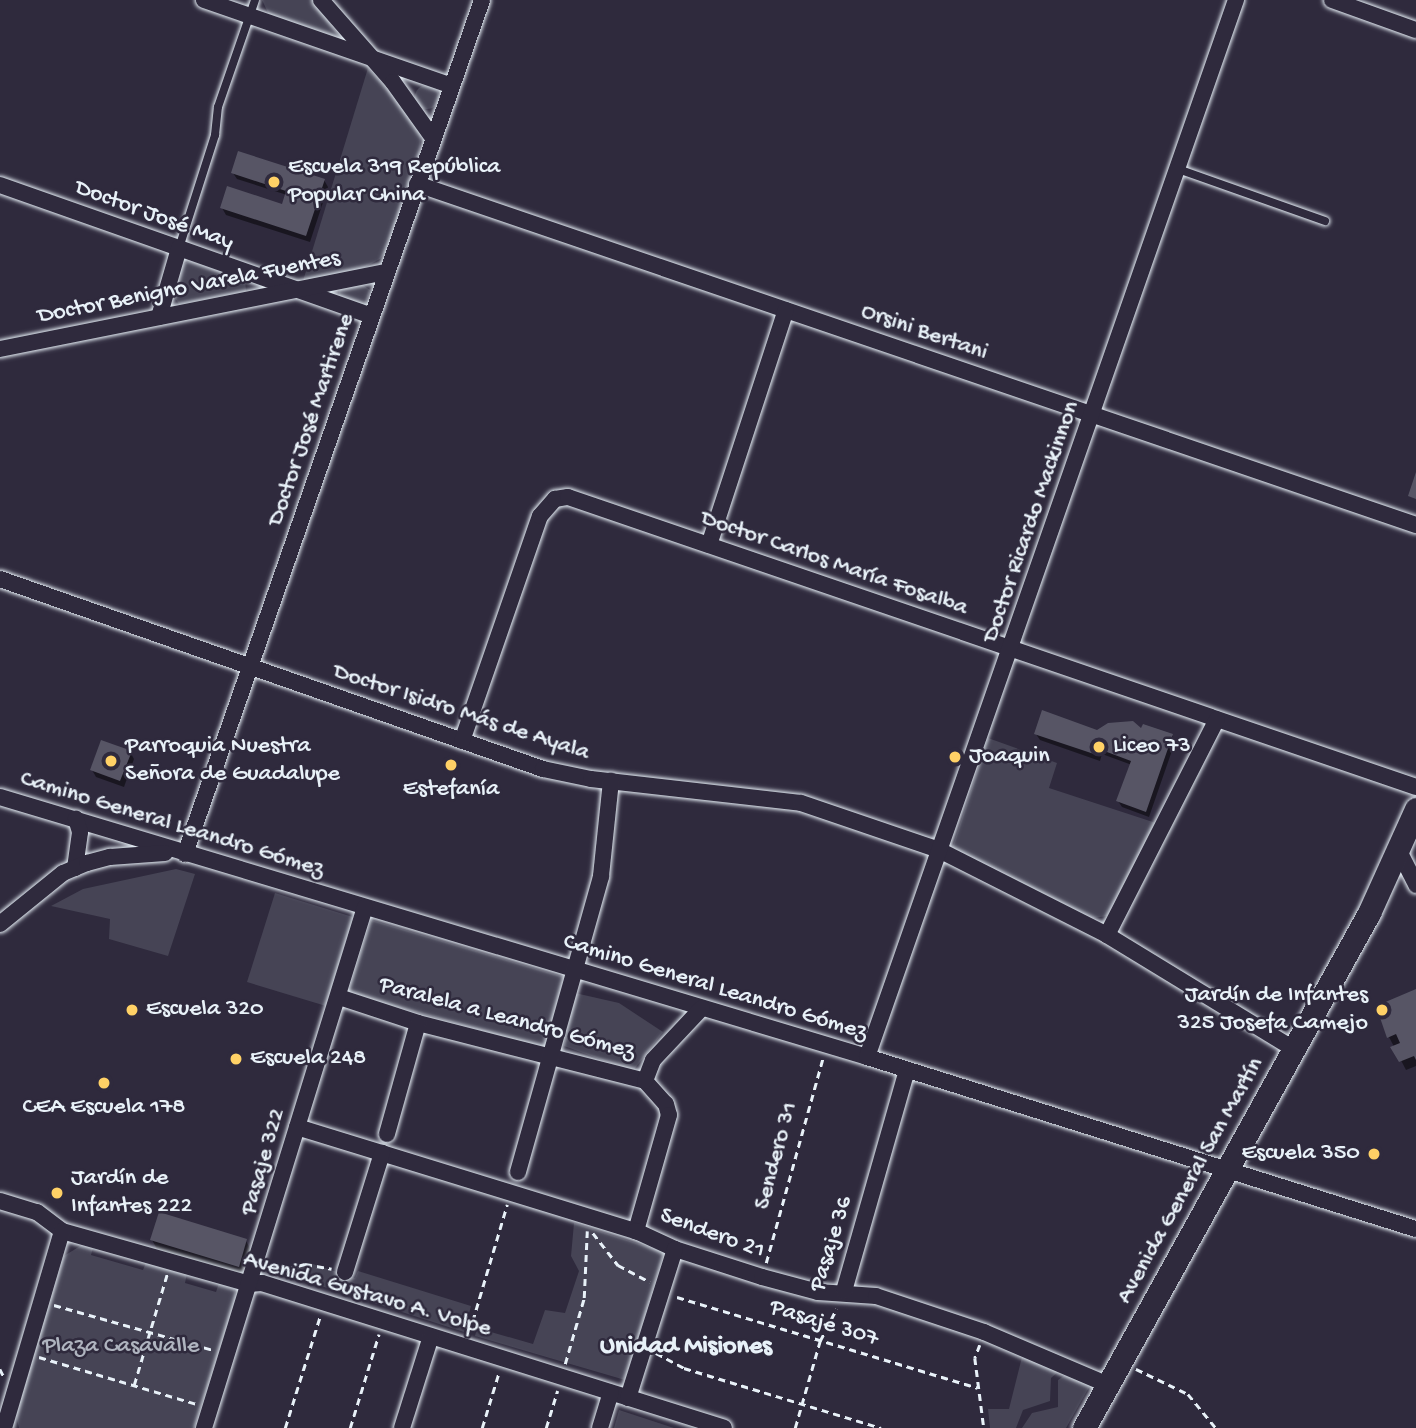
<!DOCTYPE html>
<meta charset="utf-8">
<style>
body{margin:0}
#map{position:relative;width:1416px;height:1428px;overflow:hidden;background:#2f2a3d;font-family:"Gochi Hand",sans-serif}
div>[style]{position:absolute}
.green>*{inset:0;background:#464455}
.round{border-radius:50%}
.shadow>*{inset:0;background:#0007}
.building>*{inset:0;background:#575565}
.path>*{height:2.5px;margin-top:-1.25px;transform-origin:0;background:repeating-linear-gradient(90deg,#e8f1f8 0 7px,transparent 0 12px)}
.roads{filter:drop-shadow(0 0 2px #e8f1f8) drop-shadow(0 0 2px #e8f1f8)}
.lane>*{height:8px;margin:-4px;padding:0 4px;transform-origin:4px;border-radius:4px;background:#2f2a3d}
.street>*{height:16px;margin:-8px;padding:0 8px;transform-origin:8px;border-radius:8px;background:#2f2a3d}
.secondary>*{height:23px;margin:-11.5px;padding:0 11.5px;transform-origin:11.5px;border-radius:11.5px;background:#2f2a3d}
.dots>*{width:19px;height:19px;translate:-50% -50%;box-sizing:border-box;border:4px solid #2f2a3d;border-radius:50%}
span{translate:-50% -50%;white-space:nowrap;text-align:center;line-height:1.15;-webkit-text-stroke:5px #2f2a3d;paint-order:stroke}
.poi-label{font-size:24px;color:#e8f1f8}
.left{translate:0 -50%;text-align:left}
.right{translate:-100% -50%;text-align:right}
.street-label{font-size:24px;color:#e8f1f8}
.park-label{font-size:24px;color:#afb4bf}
.neighbourhood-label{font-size:26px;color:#e8f1f8;font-weight:700}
</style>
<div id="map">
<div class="green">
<div style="clip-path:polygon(262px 0,313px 0,344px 43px,270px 17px)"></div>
<div style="clip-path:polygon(368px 68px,413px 118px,421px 135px,419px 156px,388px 249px,380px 259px,361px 269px,303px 281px)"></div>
<div class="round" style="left:415px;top:85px;width:24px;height:24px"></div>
<div style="clip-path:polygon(190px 261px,245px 280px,246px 291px,179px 304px,173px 295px,180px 266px)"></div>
<div style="clip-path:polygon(360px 283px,370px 290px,365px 305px,338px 297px,340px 288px)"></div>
<div style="clip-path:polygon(988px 738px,1057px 763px,1049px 788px,1159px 824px,1107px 916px,1087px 919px,952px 849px)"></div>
<div style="clip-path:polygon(176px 869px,195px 874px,168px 956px,109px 939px,110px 919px,51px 906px,83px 889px)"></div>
<div style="clip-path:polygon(275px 893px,353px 917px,326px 1006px,247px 982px)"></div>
<div style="clip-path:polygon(371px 920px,564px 977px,545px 1048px,348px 993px)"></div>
<div style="clip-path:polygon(575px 993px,619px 1003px,663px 1032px,633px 1071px,564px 1046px)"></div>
<div style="clip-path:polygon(574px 1223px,664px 1252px,625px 1380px,475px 1336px,477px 1328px,533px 1344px,545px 1310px,565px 1313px,579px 1271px,571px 1256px)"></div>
<div style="clip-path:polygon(85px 1243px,94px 1244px,91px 1255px,143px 1270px,147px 1260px,187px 1273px,185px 1283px,216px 1292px,219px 1283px,234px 1289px,236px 1297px,194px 1428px,19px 1428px,16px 1415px,64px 1256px)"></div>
<div style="clip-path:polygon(310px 1263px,355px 1278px,358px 1271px,471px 1306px,464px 1332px,290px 1276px,292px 1266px)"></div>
<div style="clip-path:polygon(1023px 1353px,1059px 1371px,1051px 1378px,1050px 1401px,1023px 1410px,1016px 1428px,990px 1428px,988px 1409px,1009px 1409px)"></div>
<div style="clip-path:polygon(1065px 1375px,1092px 1382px,1066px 1428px,1022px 1428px,1032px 1413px,1058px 1407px,1058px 1380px)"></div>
<div style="clip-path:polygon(619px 1410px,674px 1428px,614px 1428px)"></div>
</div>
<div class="shadow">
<div style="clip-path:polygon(233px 173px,324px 180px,328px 187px,310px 242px,226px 215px,222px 208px,283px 206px,287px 195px,237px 179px)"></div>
<div style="clip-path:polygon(1141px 731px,1172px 735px,1175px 742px,1149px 817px,1122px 807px,1118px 801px,1132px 765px,1102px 754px,1100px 761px,1040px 740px,1036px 734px)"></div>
<div style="clip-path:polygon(130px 752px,134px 759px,124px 787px,96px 777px,92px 770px)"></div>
<div style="clip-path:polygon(1416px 991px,1416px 1066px,1406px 1070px,1389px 1037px)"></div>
<div style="clip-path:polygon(152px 1240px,246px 1241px,251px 1250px,244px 1275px,157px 1249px)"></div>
</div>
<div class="building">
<div style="clip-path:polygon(238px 151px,325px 179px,306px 236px,220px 208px,227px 186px,282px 204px,286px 191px,231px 173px)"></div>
<div style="clip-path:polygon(1416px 472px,1416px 499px,1408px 496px)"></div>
<div style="clip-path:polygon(1042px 710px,1097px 730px,1108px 723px,1133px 721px,1141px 728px,1143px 724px,1173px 734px,1146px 812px,1116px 801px,1131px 761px,1099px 749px,1097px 755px,1034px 734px)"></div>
<div style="clip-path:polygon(101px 740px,132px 751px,120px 781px,90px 770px)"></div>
<div style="clip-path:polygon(1416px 989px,1416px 1060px,1414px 1056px,1399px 1062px,1390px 1047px,1400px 1043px,1396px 1034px,1387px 1038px,1376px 1006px)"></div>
<div style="clip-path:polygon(159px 1212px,247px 1239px,239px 1267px,150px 1240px)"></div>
</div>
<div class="path">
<div style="left:593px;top:1233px;width:41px;rotate:52deg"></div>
<div style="left:618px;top:1265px;width:36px;rotate:28deg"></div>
<div style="left:766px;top:1263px;width:214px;rotate:-74.5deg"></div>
<div style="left:275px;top:1272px;width:31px;rotate:-15deg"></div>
<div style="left:305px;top:1264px;width:27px;rotate:10deg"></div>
<div style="left:677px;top:1297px;width:314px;rotate:16.8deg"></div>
<div style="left:54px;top:1305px;width:165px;rotate:15.8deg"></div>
<div style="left:469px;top:1333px;width:134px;rotate:-73.5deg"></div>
<div style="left:980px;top:1345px;width:14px;rotate:111deg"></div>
<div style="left:975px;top:1358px;width:71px;rotate:82.7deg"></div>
<div style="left:656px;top:1353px;width:32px;rotate:28deg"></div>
<div style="left:684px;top:1368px;width:206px;rotate:16.9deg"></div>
<div style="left:39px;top:1357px;width:165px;rotate:16.6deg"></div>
<div style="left:565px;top:1364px;width:69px;rotate:-73.9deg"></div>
<div style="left:584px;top:1298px;width:67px;rotate:-87.4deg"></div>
<div style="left:0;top:1369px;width:9px;rotate:63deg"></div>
<div style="left:1136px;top:1369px;width:58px;rotate:25.7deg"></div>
<div style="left:1188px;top:1394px;width:44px;rotate:50.5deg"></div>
<div style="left:134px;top:1385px;width:116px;rotate:-73.4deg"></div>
<div style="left:285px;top:1428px;width:117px;rotate:-72.6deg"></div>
<div style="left:350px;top:1428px;width:98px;rotate:-72.9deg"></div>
<div style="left:482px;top:1428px;width:59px;rotate:-73.1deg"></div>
<div style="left:546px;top:1428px;width:39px;rotate:-73deg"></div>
<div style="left:795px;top:1428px;width:91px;rotate:-74deg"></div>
<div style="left:820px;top:1341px;width:36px;rotate:-63deg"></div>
</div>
<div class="roads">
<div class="lane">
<div style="left:1178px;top:169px;width:156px;rotate:19.5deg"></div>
<div style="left:179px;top:248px;width:119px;rotate:-72.3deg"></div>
<div style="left:215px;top:135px;width:28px;rotate:-84deg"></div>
<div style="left:218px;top:107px;width:113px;rotate:-70.9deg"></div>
</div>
<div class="street">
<div style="left:204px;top:0;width:262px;rotate:19.1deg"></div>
<div style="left:321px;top:0;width:109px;rotate:48.7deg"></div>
<div style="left:393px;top:82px;width:69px;rotate:54.5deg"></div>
<div style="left:1332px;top:0;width:89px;rotate:19.7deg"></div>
<div style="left:417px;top:184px;width:1056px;rotate:18.85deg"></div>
<div style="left:0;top:185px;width:394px;rotate:19.4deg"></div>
<div style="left:159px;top:317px;width:72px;rotate:-73.8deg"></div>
<div style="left:0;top:349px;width:395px;rotate:-11.3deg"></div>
<div style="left:709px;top:545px;width:247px;rotate:-71.9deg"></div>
<div style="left:0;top:579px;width:575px;rotate:19.29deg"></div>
<div style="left:543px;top:769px;width:49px;rotate:11.8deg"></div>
<div style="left:591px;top:779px;width:211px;rotate:6.5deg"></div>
<div style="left:801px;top:803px;width:146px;rotate:18.8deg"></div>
<div style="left:939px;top:850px;width:188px;rotate:26.8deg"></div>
<div style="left:1107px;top:935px;width:219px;rotate:31.4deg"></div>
<div style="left:462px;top:741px;width:238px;rotate:-70.9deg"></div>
<div style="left:540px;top:516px;width:23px;rotate:-49deg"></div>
<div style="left:555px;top:499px;width:13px;rotate:-9deg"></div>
<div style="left:568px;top:497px;width:896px;rotate:18.88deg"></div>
<div style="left:0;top:797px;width:905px;rotate:16.69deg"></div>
<div style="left:867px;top:1057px;width:575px;rotate:17.4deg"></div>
<div style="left:1400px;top:853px;width:36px;rotate:63deg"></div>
<div style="left:185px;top:854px;width:904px;rotate:-70.82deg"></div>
<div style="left:75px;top:868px;width:36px;rotate:-82deg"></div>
<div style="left:80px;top:832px;width:14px;rotate:-107deg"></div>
<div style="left:0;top:924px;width:81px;rotate:-39deg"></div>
<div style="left:63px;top:873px;width:26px;rotate:-23deg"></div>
<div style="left:87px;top:863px;width:24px;rotate:-15deg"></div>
<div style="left:110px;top:857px;width:55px;rotate:-4.2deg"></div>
<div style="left:1107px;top:935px;width:242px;rotate:-63deg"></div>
<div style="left:339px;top:997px;width:83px;rotate:18.2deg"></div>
<div style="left:418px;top:1023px;width:234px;rotate:14.3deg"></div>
<div style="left:645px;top:1081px;width:31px;rotate:48deg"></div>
<div style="left:666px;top:1104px;width:11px;rotate:75deg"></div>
<div style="left:669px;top:1115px;width:121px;rotate:105.9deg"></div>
<div style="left:867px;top:1057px;width:1120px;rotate:-70.76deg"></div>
<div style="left:645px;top:1081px;width:22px;rotate:-69deg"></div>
<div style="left:653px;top:1060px;width:71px;rotate:-46.7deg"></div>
<div style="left:297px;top:1127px;width:355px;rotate:17.1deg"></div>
<div style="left:636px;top:1231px;width:43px;rotate:24.8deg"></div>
<div style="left:675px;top:1249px;width:91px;rotate:17.8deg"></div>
<div style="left:762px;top:1277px;width:58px;rotate:15deg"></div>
<div style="left:818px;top:1292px;width:58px;rotate:3.9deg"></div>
<div style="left:876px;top:1296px;width:114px;rotate:18.4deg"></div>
<div style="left:984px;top:1332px;width:135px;rotate:23.1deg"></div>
<div style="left:387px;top:1134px;width:115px;rotate:-74.4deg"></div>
<div style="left:518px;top:1172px;width:307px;rotate:-74.3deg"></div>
<div style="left:601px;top:876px;width:96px;rotate:-84deg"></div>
<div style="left:0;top:1201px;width:39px;rotate:17deg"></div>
<div style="left:37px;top:1212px;width:31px;rotate:37deg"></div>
<div style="left:62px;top:1231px;width:194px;rotate:15.8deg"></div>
<div style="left:249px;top:1284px;width:13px;rotate:-4deg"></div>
<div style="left:262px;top:1283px;width:484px;rotate:17.4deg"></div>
<div style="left:345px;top:1272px;width:125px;rotate:-72.7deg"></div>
<div style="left:844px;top:1291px;width:230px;rotate:-74.1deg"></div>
<div style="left:628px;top:1398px;width:156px;rotate:-72.5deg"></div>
<div style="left:4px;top:1428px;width:205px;rotate:-73.6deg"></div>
<div style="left:204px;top:1428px;width:545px;rotate:-72.83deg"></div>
<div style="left:402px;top:1428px;width:96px;rotate:-72.5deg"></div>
<div style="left:600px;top:1428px;width:37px;rotate:-73deg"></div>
</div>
<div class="secondary">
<div style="left:1084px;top:1428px;width:589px;rotate:-61.04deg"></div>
<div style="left:1369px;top:913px;width:114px;rotate:-65.7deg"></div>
</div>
</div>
<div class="dots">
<div style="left:274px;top:182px;background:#ffd166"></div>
<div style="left:1099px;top:747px;background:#ffd166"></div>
<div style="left:955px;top:757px;background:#ffd166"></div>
<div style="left:111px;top:761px;background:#ffd166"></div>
<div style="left:451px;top:765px;background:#ffd166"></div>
<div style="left:132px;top:1010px;background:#ffd166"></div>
<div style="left:1382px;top:1010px;background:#ffd166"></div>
<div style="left:236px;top:1059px;background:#ffd166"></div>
<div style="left:104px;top:1083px;background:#ffd166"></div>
<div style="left:1374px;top:1154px;background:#ffd166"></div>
<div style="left:57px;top:1193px;background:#ffd166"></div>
</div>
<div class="poi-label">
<span class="left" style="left:288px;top:182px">Escuela 319 República<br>Popular China</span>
<span class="left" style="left:125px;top:761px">Parroquia Nuestra<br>Señora de Guadalupe</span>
<span class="left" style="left:1113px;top:747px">Liceo 73</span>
<span class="left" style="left:969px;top:757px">Joaquin</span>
<span style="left:451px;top:790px">Estefanía</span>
<span class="right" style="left:1368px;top:1010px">Jardín de Infantes<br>325 Josefa Camejo</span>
<span class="left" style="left:146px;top:1010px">Escuela 320</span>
<span class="left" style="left:250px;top:1059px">Escuela 248</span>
<span style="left:104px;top:1108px">CEA Escuela 178</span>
<span class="right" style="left:1360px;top:1154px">Escuela 350</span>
<span class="left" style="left:71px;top:1193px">Jardín de<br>Infantes 222</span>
</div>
<div class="street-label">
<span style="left:154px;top:216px;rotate:20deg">Doctor José May</span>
<span style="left:189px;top:288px;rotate:-11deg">Doctor Benigno Varela Fuentes</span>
<span style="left:924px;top:333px;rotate:19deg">Orsini Bertani</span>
<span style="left:312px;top:420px;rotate:-71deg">Doctor José Martirene</span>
<span style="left:1032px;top:522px;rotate:-71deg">Doctor Ricardo Mackinnon</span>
<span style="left:834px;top:564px;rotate:19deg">Doctor Carlos María Fosalba</span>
<span style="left:461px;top:713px;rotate:18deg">Doctor Isidro Más de Ayala</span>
<span style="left:172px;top:825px;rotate:17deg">Camino General Leandro Gómez</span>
<span style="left:715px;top:988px;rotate:17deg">Camino General Leandro Gómez</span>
<span style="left:507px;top:1019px;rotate:15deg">Paralela a Leandro Gómez</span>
<span style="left:777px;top:1156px;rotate:-75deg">Sendero 31</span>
<span style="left:264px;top:1162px;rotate:-74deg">Pasaje 322</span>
<span style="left:1191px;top:1181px;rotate:-61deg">Avenida General San Martín</span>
<span style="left:712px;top:1234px;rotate:20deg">Sendero 21</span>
<span style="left:832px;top:1244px;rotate:-73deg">Pasaje 36</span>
<span style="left:367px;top:1295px;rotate:16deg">Avenida Gustavo A. Volpe</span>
<span style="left:824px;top:1324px;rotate:17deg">Pasaje 307</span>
</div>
<div class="park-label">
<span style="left:121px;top:1347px">Plaza Casavalle</span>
</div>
<div class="neighbourhood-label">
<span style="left:686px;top:1348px">Unidad Misiones</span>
</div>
</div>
